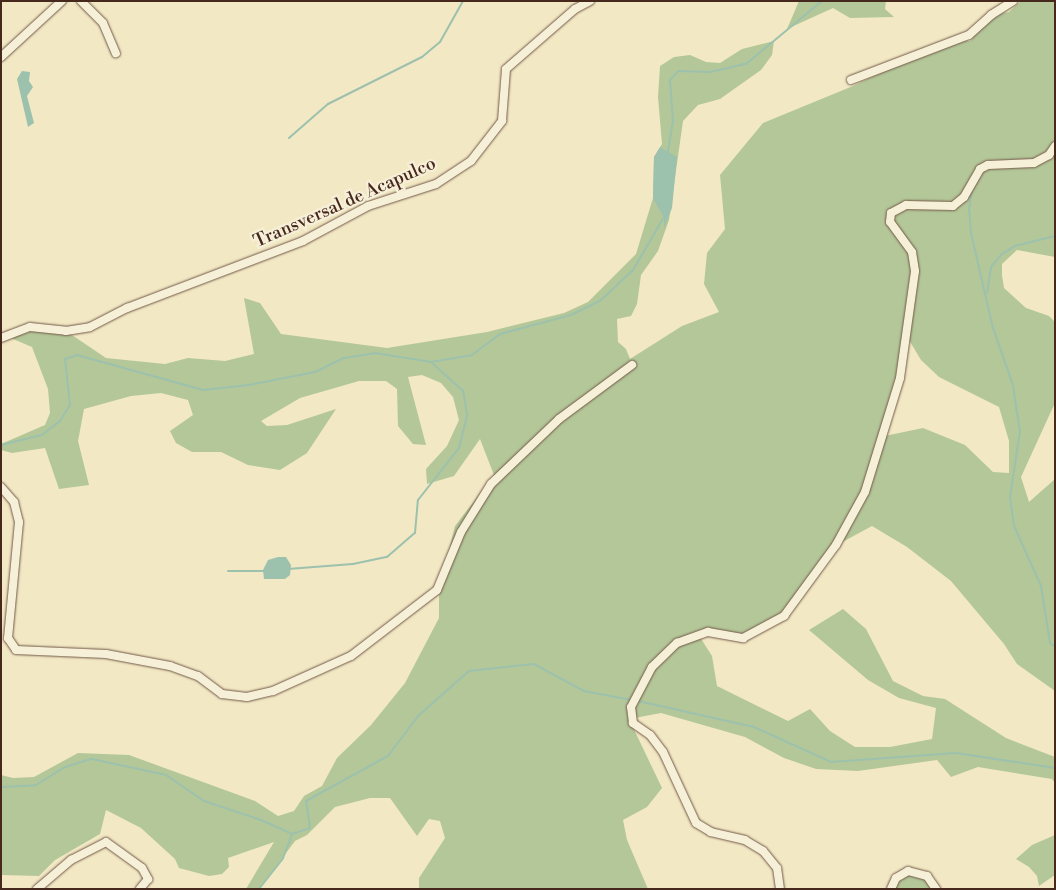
<!DOCTYPE html>
<style>
body{margin:0}
#map{position:relative;width:1056px;height:890px;overflow:hidden;background:#f2e8c4;font-family:"Libre Bodoni",serif}
div>[style]{position:absolute}
.green>*{inset:0;background:#b4c799}
.water>*{inset:0;background:#9cc1ad}
.stream>*{height:2px;margin:-1px;padding:0 1px;transform-origin:1px;border-radius:1px;background:#9cc1ad}
.roads{filter:drop-shadow(0 0 1px #725847) drop-shadow(0 0 1px #725847)}
.minor>*{height:8px;margin:-4px;padding:0 4px;transform-origin:4px;border-radius:4px;background:#f7f0d9}
span{translate:-50% -50%;white-space:nowrap;text-align:center;line-height:1.15;-webkit-text-stroke:4.5px #f7f0d9;paint-order:stroke}
.street-label{font-size:18px;color:#47281d}
.frame{position:absolute;inset:0;border:2px solid #47281d;pointer-events:none}
</style>
<div id="map">
<div class="green">
<div style="clip-path:polygon(799px 1px,886px 1px,885px 9px,894px 17px,850px 18px,833px 8px,787px 29px)"></div>
<div style="clip-path:polygon(evenodd,1021px 1px,1055px 1px,1055px 257px,1017px 250px,1002px 264px,1002px 275px,1004px 288px,1026px 308px,1049px 316px,1055px 322px,1054px 405px,1021px 477px,1029px 502px,1055px 479px,1055px 691px,1017px 664px,1004px 644px,951px 581px,907px 547px,872px 526px,835px 546px,784px 616px,743px 638px,698px 634px,712px 656px,717px 686px,788px 721px,810px 709px,830px 731px,855px 747px,890px 747px,932px 739px,936px 708px,899px 698px,868px 680px,809px 630px,843px 609px,866px 629px,893px 681px,923px 696px,945px 699px,1006px 738px,1055px 757px,1055px 783px,1052px 779px,978px 767px,951px 777px,937px 760px,858px 771px,816px 769px,784px 758px,745px 737px,661px 713px,629px 719px,662px 788px,647px 807px,623px 820px,627px 840px,648px 889px,419px 889px,419px 878px,445px 838px,440px 821px,429px 819px,417px 836px,390px 798px,370px 798px,335px 807px,307px 835px,295px 841px,259px 889px,246px 889px,274px 842px,228px 858px,229px 867px,222px 874px,209px 876px,179px 868px,175px 859px,141px 828px,106px 810px,100px 834px,55px 860px,39px 876px,1px 875px,1px 775px,13px 778px,34px 777px,78px 753px,129px 755px,255px 801px,278px 816px,294px 811px,304px 796px,322px 786px,337px 758px,371px 725px,405px 683px,439px 618px,439px 590px,455px 526px,494px 475px,480px 439px,454px 476px,427px 484px,426px 469px,447px 446px,459px 420px,453px 397px,441px 383px,422px 375px,408px 377px,426px 445px,413px 444px,398px 426px,397px 389px,386px 381px,359px 381px,300px 398px,261px 421px,267px 426px,287px 425px,336px 409px,307px 453px,280px 470px,248px 465px,221px 452px,192px 452px,176px 443px,170px 431px,193px 415px,188px 400px,161px 393px,131px 396px,84px 409px,78px 441px,89px 485px,59px 489px,45px 448px,12px 453px,1px 450px,1px 444px,45px 425px,50px 413px,48px 389px,32px 347px,6px 336px,20px 329px,66px 331px,106px 358px,165px 364px,188px 358px,225px 361px,254px 354px,244px 298px,260px 303px,281px 334px,387px 348px,487px 332px,564px 313px,588px 302px,636px 254px,653px 198px,654px 157px,662px 144px,658px 97px,660px 66px,674px 57px,690px 55px,706px 62px,720px 63px,742px 49px,774px 41px,772px 55px,761px 70px,720px 99px,698px 105px,683px 121px,669px 220px,658px 251px,641px 275px,637px 304px,631px 316px,617px 319px,618px 342px,626px 349px,630px 359px,682px 326px,719px 312px,704px 284px,707px 253px,725px 229px,720px 175px,763px 123px,853px 86px,949px 40px,970px 41px,991px 15px,1009px 12px,1021px 1px,906px 335px,921px 360px,939px 377px,999px 407px,1009px 441px,1009px 473px,993px 472px,965px 445px,923px 428px,880px 437px,899px 379px,906px 335px)"></div>
<div style="clip-path:polygon(1055px 835px,1055px 875px,1039px 886px,1037px 876px,1029px 867px,1016px 859px,1032px 845px)"></div>
<div style="clip-path:polygon(921px 874px,935px 889px,890px 889px,900px 875px)"></div>
</div>
<div class="water">
<div style="clip-path:polygon(22px 71px,30px 72px,29px 81px,33px 87px,27px 96px,34px 123px,28px 127px,17px 79px)"></div>
<div style="clip-path:polygon(660px 147px,677px 157px,672px 208px,664px 228px,664px 218px,653px 198px,654px 157px)"></div>
<div style="clip-path:polygon(278px 557px,286px 557px,291px 565px,290px 575px,285px 579px,264px 579px,263px 570px,268px 560px)"></div>
</div>
<div class="stream">
<div style="left:289px;top:138px;width:52px;rotate:-41.1deg"></div>
<div style="left:328px;top:104px;width:105px;rotate:-26.6deg"></div>
<div style="left:422px;top:57px;width:23px;rotate:-40deg"></div>
<div style="left:440px;top:42px;width:47px;rotate:-60.7deg"></div>
<div style="left:668px;top:152px;width:30px;rotate:-81deg"></div>
<div style="left:673px;top:122px;width:42px;rotate:-94.1deg"></div>
<div style="left:670px;top:80px;width:12px;rotate:-48deg"></div>
<div style="left:678px;top:71px;width:32px;rotate:2deg"></div>
<div style="left:710px;top:72px;width:37px;rotate:-13deg"></div>
<div style="left:746px;top:64px;width:99px;rotate:-39.7deg"></div>
<div style="left:972px;top:190px;width:19px;rotate:99deg"></div>
<div style="left:969px;top:209px;width:24px;rotate:85deg"></div>
<div style="left:971px;top:233px;width:98px;rotate:77deg"></div>
<div style="left:993px;top:328px;width:60px;rotate:70.7deg"></div>
<div style="left:1013px;top:385px;width:27px;rotate:82deg"></div>
<div style="left:1017px;top:412px;width:19px;rotate:81deg"></div>
<div style="left:1020px;top:431px;width:67px;rotate:98.6deg"></div>
<div style="left:1010px;top:497px;width:29px;rotate:82deg"></div>
<div style="left:1014px;top:526px;width:66px;rotate:65.8deg"></div>
<div style="left:1041px;top:586px;width:58px;rotate:81deg"></div>
<div style="left:1050px;top:643px;width:6px;rotate:39deg"></div>
<div style="left:987px;top:293px;width:26px;rotate:-81deg"></div>
<div style="left:991px;top:267px;width:17px;rotate:-50deg"></div>
<div style="left:1002px;top:254px;width:15px;rotate:-32deg"></div>
<div style="left:1015px;top:246px;width:41px;rotate:-14deg"></div>
<div style="left:1px;top:445px;width:42px;rotate:-13.7deg"></div>
<div style="left:42px;top:435px;width:23px;rotate:-38deg"></div>
<div style="left:60px;top:421px;width:19px;rotate:-58deg"></div>
<div style="left:70px;top:405px;width:46px;rotate:-96.2deg"></div>
<div style="left:65px;top:359px;width:13px;rotate:-18deg"></div>
<div style="left:77px;top:355px;width:131px;rotate:15.5deg"></div>
<div style="left:203px;top:390px;width:46px;rotate:-6.2deg"></div>
<div style="left:249px;top:385px;width:67px;rotate:-11.1deg"></div>
<div style="left:315px;top:372px;width:32px;rotate:-26deg"></div>
<div style="left:344px;top:358px;width:31px;rotate:-9deg"></div>
<div style="left:375px;top:353px;width:57px;rotate:9.1deg"></div>
<div style="left:431px;top:362px;width:42px;rotate:-9.7deg"></div>
<div style="left:472px;top:355px;width:35px;rotate:-37deg"></div>
<div style="left:500px;top:334px;width:73px;rotate:-15deg"></div>
<div style="left:571px;top:315px;width:32px;rotate:-26deg"></div>
<div style="left:600px;top:301px;width:45px;rotate:-43.2deg"></div>
<div style="left:633px;top:270px;width:61px;rotate:-59.7deg"></div>
<div style="left:288px;top:569px;width:65px;rotate:-4.4deg"></div>
<div style="left:353px;top:564px;width:35px;rotate:-12deg"></div>
<div style="left:387px;top:557px;width:37px;rotate:-41deg"></div>
<div style="left:415px;top:533px;width:33px;rotate:-85deg"></div>
<div style="left:418px;top:500px;width:66px;rotate:-51.7deg"></div>
<div style="left:459px;top:448px;width:34px;rotate:-76deg"></div>
<div style="left:467px;top:415px;width:24px;rotate:-99deg"></div>
<div style="left:463px;top:391px;width:43px;rotate:-137.8deg"></div>
<div style="left:228px;top:571px;width:38px"></div>
<div style="left:638px;top:701px;width:119px;rotate:12.6deg"></div>
<div style="left:754px;top:727px;width:85px;rotate:24.4deg"></div>
<div style="left:831px;top:762px;width:125px;rotate:-4.1deg"></div>
<div style="left:956px;top:753px;width:100px;rotate:8.6deg"></div>
<div style="left:1px;top:787px;width:35px;rotate:-3deg"></div>
<div style="left:36px;top:785px;width:34px;rotate:-32deg"></div>
<div style="left:65px;top:767px;width:28px;rotate:-17deg"></div>
<div style="left:92px;top:759px;width:76px;rotate:12.2deg"></div>
<div style="left:166px;top:775px;width:46px;rotate:34.4deg"></div>
<div style="left:204px;top:801px;width:60px;rotate:18.4deg"></div>
<div style="left:261px;top:820px;width:34px;rotate:24deg"></div>
<div style="left:292px;top:834px;width:19px;rotate:-18deg"></div>
<div style="left:310px;top:828px;width:27px;rotate:-98deg"></div>
<div style="left:306px;top:801px;width:94px;rotate:-28.8deg"></div>
<div style="left:388px;top:756px;width:50px;rotate:-53.1deg"></div>
<div style="left:418px;top:716px;width:68px;rotate:-41.4deg"></div>
<div style="left:469px;top:671px;width:65px;rotate:-6.1deg"></div>
<div style="left:534px;top:664px;width:57px;rotate:28.4deg"></div>
<div style="left:584px;top:691px;width:48px;rotate:10.8deg"></div>
<div style="left:259px;top:889px;width:39px;rotate:-52deg"></div>
<div style="left:283px;top:858px;width:26px;rotate:-69deg"></div>
</div>
<div class="roads">
<div class="minor">
<div style="left:81px;top:1px;width:31px;rotate:45deg"></div>
<div style="left:103px;top:23px;width:33px;rotate:67deg"></div>
<div style="left:1px;top:57px;width:83px;rotate:-42.6deg"></div>
<div style="left:851px;top:80px;width:126px;rotate:-20.9deg"></div>
<div style="left:969px;top:35px;width:30px;rotate:-42deg"></div>
<div style="left:991px;top:15px;width:26px;rotate:-32deg"></div>
<div style="left:1px;top:338px;width:31px;rotate:-21deg"></div>
<div style="left:30px;top:327px;width:36px;rotate:6deg"></div>
<div style="left:66px;top:331px;width:24px;rotate:-9deg"></div>
<div style="left:90px;top:327px;width:42px;rotate:-27.2deg"></div>
<div style="left:127px;top:308px;width:188px;rotate:-20.8deg"></div>
<div style="left:303px;top:241px;width:74px;rotate:-28.3deg"></div>
<div style="left:368px;top:206px;width:71px;rotate:-17.9deg"></div>
<div style="left:436px;top:184px;width:42px;rotate:-33.3deg"></div>
<div style="left:471px;top:161px;width:51px;rotate:-52.2deg"></div>
<div style="left:502px;top:121px;width:52px;rotate:-85.6deg"></div>
<div style="left:506px;top:69px;width:91px;rotate:-41deg"></div>
<div style="left:575px;top:9px;width:17px;rotate:-28deg"></div>
<div style="left:1px;top:487px;width:20px;rotate:49deg"></div>
<div style="left:14px;top:502px;width:21px;rotate:76deg"></div>
<div style="left:19px;top:522px;width:117px;rotate:95.4deg"></div>
<div style="left:8px;top:638px;width:14px;rotate:56deg"></div>
<div style="left:16px;top:650px;width:90px;rotate:2.5deg"></div>
<div style="left:106px;top:654px;width:65px;rotate:10.6deg"></div>
<div style="left:170px;top:666px;width:30px;rotate:20deg"></div>
<div style="left:198px;top:676px;width:30px;rotate:37deg"></div>
<div style="left:222px;top:694px;width:25px;rotate:7deg"></div>
<div style="left:247px;top:697px;width:27px;rotate:-13deg"></div>
<div style="left:273px;top:691px;width:85px;rotate:-24.2deg"></div>
<div style="left:351px;top:656px;width:108px;rotate:-37.5deg"></div>
<div style="left:437px;top:590px;width:63px;rotate:-67.5deg"></div>
<div style="left:461px;top:532px;width:57px;rotate:-58deg"></div>
<div style="left:491px;top:484px;width:94px;rotate:-43.7deg"></div>
<div style="left:559px;top:419px;width:91px;rotate:-36.5deg"></div>
<div style="left:37px;top:889px;width:45px;rotate:-40.5deg"></div>
<div style="left:71px;top:860px;width:39px;rotate:-27deg"></div>
<div style="left:106px;top:842px;width:44px;rotate:35.8deg"></div>
<div style="left:142px;top:868px;width:13px;rotate:61deg"></div>
<div style="left:148px;top:879px;width:13px;rotate:129deg"></div>
<div style="left:780px;top:889px;width:21px;rotate:-98deg"></div>
<div style="left:777px;top:868px;width:22px;rotate:-129deg"></div>
<div style="left:763px;top:851px;width:21px;rotate:-149deg"></div>
<div style="left:745px;top:840px;width:35px;rotate:-167deg"></div>
<div style="left:711px;top:832px;width:17px;rotate:-149deg"></div>
<div style="left:696px;top:823px;width:78px;rotate:-114.9deg"></div>
<div style="left:663px;top:752px;width:21px;rotate:-127deg"></div>
<div style="left:650px;top:735px;width:21px;rotate:-145deg"></div>
<div style="left:633px;top:723px;width:16px;rotate:-97deg"></div>
<div style="left:631px;top:707px;width:45px;rotate:-62.3deg"></div>
<div style="left:652px;top:667px;width:35px;rotate:-44deg"></div>
<div style="left:677px;top:643px;width:33px;rotate:-20deg"></div>
<div style="left:708px;top:632px;width:36px;rotate:10deg"></div>
<div style="left:743px;top:638px;width:47px;rotate:-28.2deg"></div>
<div style="left:784px;top:616px;width:88px;rotate:-53.8deg"></div>
<div style="left:836px;top:545px;width:60px;rotate:-61.3deg"></div>
<div style="left:865px;top:492px;width:119px;rotate:-72.9deg"></div>
<div style="left:900px;top:378px;width:108px;rotate:-82deg"></div>
<div style="left:915px;top:271px;width:19px;rotate:-99deg"></div>
<div style="left:912px;top:252px;width:37px;rotate:-126deg"></div>
<div style="left:890px;top:222px;width:9px;rotate:-84deg"></div>
<div style="left:891px;top:213px;width:17px;rotate:-28deg"></div>
<div style="left:906px;top:205px;width:47px;rotate:1.2deg"></div>
<div style="left:953px;top:206px;width:14px;rotate:-39deg"></div>
<div style="left:964px;top:197px;width:32px;rotate:-60deg"></div>
<div style="left:980px;top:169px;width:9px;rotate:-27deg"></div>
<div style="left:988px;top:165px;width:46px;rotate:-2.5deg"></div>
<div style="left:1034px;top:163px;width:17px;rotate:-28deg"></div>
<div style="left:1049px;top:155px;width:11px;rotate:-56deg"></div>
<div style="left:891px;top:889px;width:12px;rotate:-66deg"></div>
<div style="left:896px;top:878px;width:14px;rotate:-30deg"></div>
<div style="left:908px;top:871px;width:20px;rotate:15deg"></div>
<div style="left:927px;top:876px;width:16px;rotate:55deg"></div>
</div>
</div>
<div class="street-label">
<span style="left:345px;top:203px;rotate:-24deg">Transversal de Acapulco</span>
</div>
<div class="frame"></div>
</div>
